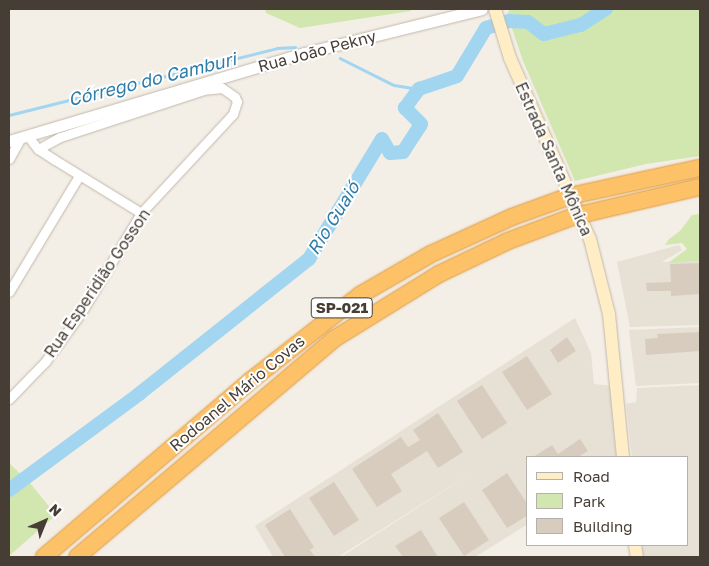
<!DOCTYPE html>
<meta charset="utf-8">
<style>
body{margin:0}
#map{position:relative;width:709px;height:566px;overflow:hidden;background:#f3eee6;font-family:"Golos Text",sans-serif}
div>[style]{position:absolute}
.residential>*{inset:0;background:#e7e0d4}
.green>*{inset:0;background:#d1e7af}
.stream>*{height:2.5px;margin:-1.25px;padding:0 1.25px;transform-origin:1.25px;border-radius:1.25px;background:#a2d5f0}
.river>*{height:14px;margin:-7px;padding:0 7px;transform-origin:7px;border-radius:7px;background:#a2d5f0}
.building>*{inset:0;background:#d8ccbf}
.roads{filter:drop-shadow(0 0 1px #c1b8ac) drop-shadow(0 0 1px #c1b8ac)}
.minor>*{height:9px;margin:-4.5px;padding:0 4.5px;transform-origin:4.5px;border-radius:4.5px;background:#fff}
.tertiary>*{height:11px;margin:-5.5px;padding:0 5.5px;transform-origin:5.5px;border-radius:5.5px;background:#fff}
.secondary>*{height:12px;margin:-6px;padding:0 6px;transform-origin:6px;border-radius:6px;background:#feedc5}
.bridges{filter:drop-shadow(0 0 1px #dd9636) drop-shadow(0 0 1px #dd9636)}
.motorway-bridge>*{height:16px;margin:-8px;padding:0 8px;transform-origin:8px;border-radius:8px;background:#fdc267}
span{translate:-50% -50%;white-space:nowrap;text-align:center;line-height:1.15;-webkit-text-stroke:4px #fff;paint-order:stroke}
.shield-label span{padding:1px 4px;background:#fff;border:1px solid;border-radius:4px;-webkit-text-stroke-width:0}
.shield-label{font-size:15px;color:#463e35;font-weight:700}
.street-label{font-size:16px;color:#463e35}
.water-label{font-size:18px;color:#2e7ca9;font-style:italic}
.frame{position:absolute;inset:0;border:10px solid #463e35;pointer-events:none}
.legend{position:absolute;left:526px;top:456px;width:162px;height:90px;box-sizing:border-box;background:#fff;border:1px solid #b5b2ae;margin:0;padding:6px 9px;list-style:none;font-size:15px;color:#463e35}
.legend li{display:flex;align-items:center;gap:10px;height:25px}
.legend b{width:25px;border:1px solid #b5b2ae}
.north{position:absolute;left:20px;top:496px;width:50px;height:50px;-webkit-text-stroke:4px #fff;paint-order:stroke;rotate:44deg;font-size:14px;font-weight:700;line-height:20px;text-align:center;color:#463e35}
.north::after{content:'';display:block;margin:auto;width:18px;height:22px;background:#463e35;clip-path:polygon(50% 0,100% 100%,50% 72%,0 100%)}
</style>
<div id="map">
<div class="residential">
<div style="clip-path:polygon(679px 245px,682px 250px,662px 262px,700px 261px,700px 325px,630px 327px,617px 262px)"></div>
<div style="clip-path:polygon(575px 318px,591px 353px,594px 384px,612px 386px,616px 457px,528px 457px,528px 524px,475px 557px,341px 557px,476px 470px,338px 557px,273px 557px,255px 526px)"></div>
<div style="clip-path:polygon(700px 327px,700px 383px,636px 386px,629px 330px)"></div>
<div style="clip-path:polygon(700px 385px,700px 557px,643px 557px,641px 545px,688px 545px,688px 457px,632px 457px,626px 404px,636px 402px,637px 388px)"></div>
</div>
<div class="green">
<div style="clip-path:polygon(265px 9px,410px 9px,411px 11px,300px 28px,266px 13px)"></div>
<div style="clip-path:polygon(510px 9px,700px 9px,700px 156px,646px 164px,575px 181px,523px 61px,507px 14px)"></div>
<div style="clip-path:polygon(700px 214px,700px 261px,668px 263px,687px 249px,682px 243px,665px 245px,669px 239px,680px 231px,692px 215px)"></div>
<div style="clip-path:polygon(9px 463px,30px 483px,56px 515px,9px 556px)"></div>
</div>
<div class="stream">
<div style="left:340px;top:58px;width:60px;rotate:26.6deg"></div>
<div style="left:394px;top:85px;width:25px;rotate:9deg"></div>
<div style="left:9px;top:115px;width:276px;rotate:-14deg"></div>
<div style="left:277px;top:48px;width:18px;rotate:-3deg"></div>
</div>
<div class="river">
<div style="left:9px;top:490px;width:162px;rotate:-36.4deg"></div>
<div style="left:139px;top:394px;width:217px;rotate:-38.5deg"></div>
<div style="left:309px;top:259px;width:140px;rotate:-58.7deg"></div>
<div style="left:382px;top:139px;width:16px;rotate:60deg"></div>
<div style="left:390px;top:153px;width:13px;rotate:-4deg"></div>
<div style="left:403px;top:152px;width:33px;rotate:-57deg"></div>
<div style="left:421px;top:124px;width:23px;rotate:-135deg"></div>
<div style="left:405px;top:108px;width:24px;rotate:-54deg"></div>
<div style="left:419px;top:89px;width:40px;rotate:-18.9deg"></div>
<div style="left:457px;top:76px;width:56px;rotate:-58.9deg"></div>
<div style="left:486px;top:28px;width:24px;rotate:-17deg"></div>
<div style="left:509px;top:21px;width:19px;rotate:3deg"></div>
<div style="left:528px;top:22px;width:20px;rotate:37deg"></div>
<div style="left:544px;top:34px;width:38px;rotate:-14deg"></div>
<div style="left:581px;top:25px;width:30px;rotate:-33deg"></div>
</div>
<div class="building">
<div style="clip-path:polygon(700px 263px,700px 294px,671px 296px,671px 291px,647px 291px,646px 283px,671px 282px,670px 264px)"></div>
<div style="clip-path:polygon(700px 332px,700px 351px,646px 355px,645px 339px,658px 338px,657px 334px)"></div>
<div style="clip-path:polygon(567px 337px,576px 351px,558px 363px,550px 350px)"></div>
<div style="clip-path:polygon(527px 356px,552px 394px,527px 410px,502px 372px)"></div>
<div style="clip-path:polygon(482px 385px,507px 423px,482px 439px,457px 401px)"></div>
<div style="clip-path:polygon(438px 413px,463px 452px,438px 468px,427px 451px,391px 474px,402px 491px,377px 507px,352px 469px,401px 437px,408px 447px,420px 440px,413px 430px)"></div>
<div style="clip-path:polygon(580px 439px,588px 451px,578px 457px,533px 457px,552px 445px,558px 454px)"></div>
<div style="clip-path:polygon(507px 473px,528px 505px,528px 515px,507px 528px,482px 490px)"></div>
<div style="clip-path:polygon(334px 482px,359px 520px,334px 536px,309px 498px)"></div>
<div style="clip-path:polygon(464px 502px,489px 540px,464px 556px,439px 518px)"></div>
<div style="clip-path:polygon(290px 509px,314px 547px,310px 550px,315px 557px,285px 557px,265px 525px)"></div>
<div style="clip-path:polygon(421px 530px,438px 557px,403px 557px,395px 546px)"></div>
</div>
<div class="roads">
<div class="minor">
<div style="left:27px;top:135px;width:18px;rotate:52deg"></div>
<div style="left:38px;top:149px;width:20px;rotate:33deg"></div>
<div style="left:55px;top:160px;width:101px;rotate:31.6deg"></div>
<div style="left:9px;top:159px;width:25px;rotate:-61deg"></div>
<div style="left:9px;top:292px;width:135px;rotate:-58.9deg"></div>
<div style="left:9px;top:399px;width:52px;rotate:-45.8deg"></div>
<div style="left:45px;top:362px;width:61px;rotate:-53.7deg"></div>
<div style="left:81px;top:313px;width:117px;rotate:-59deg"></div>
<div style="left:141px;top:213px;width:135px;rotate:-47.1deg"></div>
<div style="left:233px;top:114px;width:13px;rotate:-72deg"></div>
<div style="left:237px;top:102px;width:5px;rotate:-112deg"></div>
<div style="left:235px;top:97px;width:16px;rotate:-145deg"></div>
<div style="left:222px;top:88px;width:18px;rotate:174deg"></div>
<div style="left:204px;top:90px;width:151px;rotate:161.9deg"></div>
<div style="left:60px;top:137px;width:25px;rotate:151deg"></div>
</div>
<div class="tertiary">
<div style="left:9px;top:141px;width:308px;rotate:-16.6deg"></div>
<div style="left:304px;top:53px;width:183px;rotate:-13.9deg"></div>
</div>
<div class="secondary">
<div style="left:495px;top:9px;width:51px;rotate:73deg"></div>
<div style="left:510px;top:58px;width:198px;rotate:66.2deg"></div>
<div style="left:590px;top:239px;width:77px;rotate:75.8deg"></div>
<div style="left:609px;top:314px;width:144px;rotate:84.4deg"></div>
<div style="left:635px;top:545px;width:12px;rotate:81deg"></div>
</div>
</div>
<div class="bridges">
<div class="motorway-bridge">
<div style="left:44px;top:557px;width:271px;rotate:-40.5deg"></div>
<div style="left:250px;top:381px;width:140px;rotate:-38deg"></div>
<div style="left:360px;top:295px;width:82px;rotate:-30deg"></div>
<div style="left:431px;top:254px;width:89px;rotate:-24.6deg"></div>
<div style="left:512px;top:217px;width:62px;rotate:-19.9deg"></div>
<div style="left:570px;top:196px;width:133px;rotate:-12.2deg"></div>
<div style="left:77px;top:557px;width:337px;rotate:-40.3deg"></div>
<div style="left:334px;top:339px;width:123px;rotate:-31.8deg"></div>
<div style="left:439px;top:274px;width:76px;rotate:-25.6deg"></div>
<div style="left:508px;top:241px;width:72px;rotate:-20.5deg"></div>
<div style="left:575px;top:216px;width:128px;rotate:-13.1deg"></div>
</div>
</div>
<div class="shield-label">
<span style="left:342px;top:308px">SP-021</span>
</div>
<div class="street-label">
<span style="left:317px;top:51px;rotate:-15deg">Rua João Pekny</span>
<span style="left:554px;top:159px;rotate:66deg">Estrada Santa Mônica</span>
<span style="left:97px;top:283px;rotate:-56deg">Rua Esperidião Gosson</span>
<span style="left:237px;top:393px;rotate:-40deg">Rodoanel Mário Covas</span>
</div>
<div class="water-label">
<span style="left:152px;top:79px;rotate:-14deg">Córrego do Camburi</span>
<span style="left:333px;top:218px;rotate:-58deg">Rio Guaió</span>
</div>
<div class="frame"></div>
<ul class="legend">
<li><b style="height:6px;background:#feedc5"></b>Road</li>
<li><b style="height:14px;background:#d1e7af"></b>Park</li>
<li><b style="height:14px;background:#d8ccbf"></b>Building</li>
</ul>
<div class="north">N</div>
</div>
